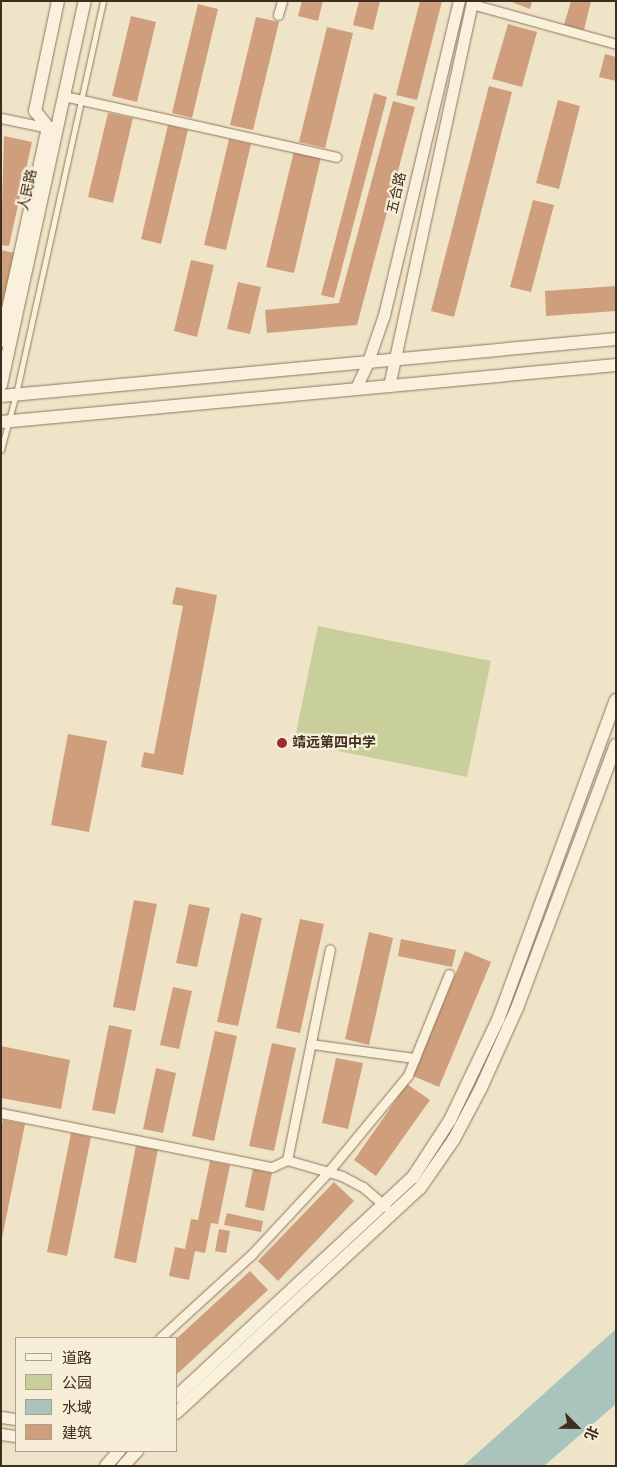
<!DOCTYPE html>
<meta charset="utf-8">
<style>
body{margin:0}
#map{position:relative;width:617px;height:1467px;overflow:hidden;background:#f0e4c8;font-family:Bitter,"Noto Sans SC",serif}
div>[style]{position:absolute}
.green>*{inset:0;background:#c9cf9b}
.water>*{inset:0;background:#a9c4bc}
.building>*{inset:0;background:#cf9f7d}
.roads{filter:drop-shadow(0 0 1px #8d765c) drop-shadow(0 0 1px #8d765c)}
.service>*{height:4.5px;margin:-2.25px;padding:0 2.25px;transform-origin:2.25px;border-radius:2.25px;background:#faf1dc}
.minor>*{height:9px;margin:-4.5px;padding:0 4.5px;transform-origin:4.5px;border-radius:4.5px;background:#faf1dc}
.tertiary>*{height:11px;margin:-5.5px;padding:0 5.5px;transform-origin:5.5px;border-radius:5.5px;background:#faf1dc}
.secondary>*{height:12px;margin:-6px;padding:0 6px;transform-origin:6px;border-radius:6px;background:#faf1dc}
.dots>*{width:14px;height:14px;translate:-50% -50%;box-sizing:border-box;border:2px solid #f7eed8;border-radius:50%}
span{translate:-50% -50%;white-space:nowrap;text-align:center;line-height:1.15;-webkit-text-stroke:4.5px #f7eed8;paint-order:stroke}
.street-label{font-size:14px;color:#3d2e20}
.poi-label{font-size:14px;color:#3d2e20;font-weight:700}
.left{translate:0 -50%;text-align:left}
.frame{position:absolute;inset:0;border:2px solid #3d2e20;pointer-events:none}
.legend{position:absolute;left:15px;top:1337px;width:162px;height:115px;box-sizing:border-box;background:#f7eed8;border:1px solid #ada18e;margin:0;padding:6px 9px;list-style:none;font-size:15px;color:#3d2e20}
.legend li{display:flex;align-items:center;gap:10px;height:25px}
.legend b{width:25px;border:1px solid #ada18e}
.north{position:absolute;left:552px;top:1402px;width:50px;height:50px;-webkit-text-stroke:4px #f7eed8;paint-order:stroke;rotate:113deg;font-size:14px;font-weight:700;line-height:20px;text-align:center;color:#3d2e20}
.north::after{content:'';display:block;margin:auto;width:18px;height:22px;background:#3d2e20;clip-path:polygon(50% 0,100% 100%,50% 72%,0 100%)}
</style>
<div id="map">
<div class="green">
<div style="clip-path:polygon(318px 626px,491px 661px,467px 777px,294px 742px)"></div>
</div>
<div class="water">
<div style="clip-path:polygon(616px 1329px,616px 1404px,544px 1466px,463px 1466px)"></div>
</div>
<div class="building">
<div style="clip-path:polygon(302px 1px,323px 1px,318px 21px,298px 16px)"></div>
<div style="clip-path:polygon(359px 1px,380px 1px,373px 30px,353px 25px)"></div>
<div style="clip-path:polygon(420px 1px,442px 1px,417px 100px,396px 95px)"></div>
<div style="clip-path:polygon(509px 1px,532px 1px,530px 9px)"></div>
<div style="clip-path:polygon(571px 1px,591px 1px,584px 30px,564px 25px)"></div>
<div style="clip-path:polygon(198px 4px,218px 9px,192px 118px,172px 113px)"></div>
<div style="clip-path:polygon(131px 16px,156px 22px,137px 102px,112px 96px)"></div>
<div style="clip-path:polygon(256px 17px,279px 22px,253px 130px,230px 125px)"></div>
<div style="clip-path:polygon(508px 24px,537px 32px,522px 87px,492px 79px)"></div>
<div style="clip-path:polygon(327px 27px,353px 33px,325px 148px,299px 142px)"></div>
<div style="clip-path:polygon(605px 54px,616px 57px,616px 81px,599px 77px)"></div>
<div style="clip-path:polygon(489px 86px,512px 92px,454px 317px,431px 311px)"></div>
<div style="clip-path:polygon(374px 93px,387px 97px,334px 298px,321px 295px)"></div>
<div style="clip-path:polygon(558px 100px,580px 106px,559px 189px,536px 183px)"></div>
<div style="clip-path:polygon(393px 101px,415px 107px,357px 325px,267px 333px,265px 310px,339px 303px)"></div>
<div style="clip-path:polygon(108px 113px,133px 118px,113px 203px,88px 197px)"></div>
<div style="clip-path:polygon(168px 125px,188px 130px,161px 244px,141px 239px)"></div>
<div style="clip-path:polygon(4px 136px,32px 142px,9px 246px,1px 245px)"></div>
<div style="clip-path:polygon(229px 139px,251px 144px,226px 250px,204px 245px)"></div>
<div style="clip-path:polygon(294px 151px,321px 157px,294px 273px,266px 267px)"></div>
<div style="clip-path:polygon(533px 200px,554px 205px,531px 292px,510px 287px)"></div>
<div style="clip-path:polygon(1px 250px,14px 253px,2px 306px,1px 306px)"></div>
<div style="clip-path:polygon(191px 260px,214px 265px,197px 337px,174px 331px)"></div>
<div style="clip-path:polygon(238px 282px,261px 287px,250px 334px,227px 329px)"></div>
<div style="clip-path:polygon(616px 286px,616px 311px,546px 316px,545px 291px)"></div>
<div style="clip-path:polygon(176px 587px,217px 595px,183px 775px,141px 767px,144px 752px,154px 754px,183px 606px,172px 604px)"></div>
<div style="clip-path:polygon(68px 734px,107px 741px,89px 832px,51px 825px)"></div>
<div style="clip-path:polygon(134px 900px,157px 904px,135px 1011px,113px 1007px)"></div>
<div style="clip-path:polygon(189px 904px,210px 908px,197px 967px,176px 963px)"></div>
<div style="clip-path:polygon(241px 913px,262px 918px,238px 1026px,217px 1022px)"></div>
<div style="clip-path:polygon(300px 919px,324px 924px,300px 1033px,276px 1028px)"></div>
<div style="clip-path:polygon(369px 932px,393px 938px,369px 1045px,345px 1039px)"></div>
<div style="clip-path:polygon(401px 939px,456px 950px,452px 967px,398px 956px)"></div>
<div style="clip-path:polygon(465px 951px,491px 962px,439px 1087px,413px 1076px)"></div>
<div style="clip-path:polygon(173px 987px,192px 991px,179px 1049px,160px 1045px)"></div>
<div style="clip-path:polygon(109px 1025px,132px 1030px,115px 1114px,92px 1110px)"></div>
<div style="clip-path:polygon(215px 1031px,237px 1036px,214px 1141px,192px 1136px)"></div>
<div style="clip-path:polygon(272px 1043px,296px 1048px,274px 1151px,249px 1146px)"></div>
<div style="clip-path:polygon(1px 1046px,70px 1060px,61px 1109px,1px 1098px)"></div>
<div style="clip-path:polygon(336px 1058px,363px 1063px,348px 1129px,322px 1123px)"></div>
<div style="clip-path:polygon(156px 1068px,176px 1073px,163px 1133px,143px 1129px)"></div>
<div style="clip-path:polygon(407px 1084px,430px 1100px,376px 1176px,354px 1160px)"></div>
<div style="clip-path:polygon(3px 1120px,25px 1124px,2px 1238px,1px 1128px)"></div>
<div style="clip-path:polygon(71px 1133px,91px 1137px,67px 1256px,47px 1252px)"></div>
<div style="clip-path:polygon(136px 1145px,158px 1149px,136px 1263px,114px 1258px)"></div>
<div style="clip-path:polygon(210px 1161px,230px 1165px,218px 1224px,211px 1223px,205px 1253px,195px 1251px,189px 1280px,169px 1276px,175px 1247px,185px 1249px,191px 1219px,198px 1220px)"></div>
<div style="clip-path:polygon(253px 1169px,272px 1173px,264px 1211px,245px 1207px)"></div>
<div style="clip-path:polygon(334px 1182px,354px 1201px,278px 1281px,258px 1261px)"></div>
<div style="clip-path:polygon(227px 1213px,263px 1221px,261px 1232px,224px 1225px)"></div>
<div style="clip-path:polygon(219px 1229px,230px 1231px,226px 1253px,215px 1251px)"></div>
<div style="clip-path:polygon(250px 1271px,268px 1290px,176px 1375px,176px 1339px)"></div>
</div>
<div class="roads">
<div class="service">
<div style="left:1px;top:450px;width:58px;rotate:-75deg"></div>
<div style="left:16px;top:394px;width:403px;rotate:-77.5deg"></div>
</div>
<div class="minor">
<div style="left:472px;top:4px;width:149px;rotate:15.5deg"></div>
<div style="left:278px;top:15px;width:15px;rotate:-74deg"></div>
<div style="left:64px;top:96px;width:279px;rotate:12.6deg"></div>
<div style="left:1px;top:118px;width:49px;rotate:11.8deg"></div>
<div style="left:311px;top:1044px;width:105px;rotate:7.7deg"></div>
<div style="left:1px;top:1113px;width:276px;rotate:11.3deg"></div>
<div style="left:272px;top:1167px;width:17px;rotate:-25deg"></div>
<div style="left:287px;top:1160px;width:215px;rotate:-78.5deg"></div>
<div style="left:287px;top:1160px;width:57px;rotate:16.2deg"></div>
<div style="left:342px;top:1176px;width:24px;rotate:28deg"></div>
<div style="left:363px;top:1187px;width:30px;rotate:41deg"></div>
<div style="left:160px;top:1338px;width:125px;rotate:-42.4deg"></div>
<div style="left:252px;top:1254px;width:113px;rotate:-47.1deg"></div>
<div style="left:329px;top:1171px;width:124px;rotate:-50.5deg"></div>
<div style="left:408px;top:1075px;width:109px;rotate:-67.9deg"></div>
</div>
<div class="tertiary">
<div style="left:389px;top:386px;width:394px;rotate:-77.8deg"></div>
<div style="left:356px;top:388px;width:26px;rotate:-65deg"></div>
<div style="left:367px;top:364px;width:52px;rotate:-70.9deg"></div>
<div style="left:384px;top:315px;width:323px;rotate:-76.6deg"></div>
<div style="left:1px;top:1417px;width:15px;rotate:8deg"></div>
<div style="left:1px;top:1434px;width:15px;rotate:8deg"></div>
</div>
<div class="secondary">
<div style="left:1px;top:341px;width:219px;rotate:-77.6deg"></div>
<div style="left:48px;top:127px;width:21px;rotate:-129deg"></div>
<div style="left:35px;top:111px;width:112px;rotate:-78.2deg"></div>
<div style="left:1px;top:385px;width:393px;rotate:-77.7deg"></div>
<div style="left:1px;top:396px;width:618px;rotate:-5.3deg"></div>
<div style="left:1px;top:422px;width:618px;rotate:-5.3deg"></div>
<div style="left:176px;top:1397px;width:323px;rotate:-42.9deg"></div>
<div style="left:413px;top:1177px;width:68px;rotate:-57deg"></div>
<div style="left:450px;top:1120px;width:111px;rotate:-64.4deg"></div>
<div style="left:498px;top:1020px;width:341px;rotate:-69.8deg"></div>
<div style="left:176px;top:1413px;width:332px;rotate:-42.7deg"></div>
<div style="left:420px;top:1188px;width:60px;rotate:-55.2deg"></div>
<div style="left:454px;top:1139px;width:58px;rotate:-62.1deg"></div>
<div style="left:481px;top:1088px;width:88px;rotate:-65.8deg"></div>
<div style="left:517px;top:1008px;width:281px;rotate:-69.4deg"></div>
<div style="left:106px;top:1466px;width:20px;rotate:-49deg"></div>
<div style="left:123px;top:1466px;width:21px;rotate:-47deg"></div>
</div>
</div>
<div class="dots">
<div style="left:282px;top:743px;background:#9e2a2b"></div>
</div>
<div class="street-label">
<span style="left:28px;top:190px;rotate:-78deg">人民路</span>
<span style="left:397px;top:193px;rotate:-77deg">五合路</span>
</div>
<div class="poi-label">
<span class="left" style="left:292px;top:743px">靖远第四中学</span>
</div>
<div class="frame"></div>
<ul class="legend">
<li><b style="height:6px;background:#faf1dc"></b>道路</li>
<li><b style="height:14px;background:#c9cf9b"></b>公园</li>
<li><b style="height:14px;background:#a9c4bc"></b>水域</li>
<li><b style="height:14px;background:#cf9f7d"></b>建筑</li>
</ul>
<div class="north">北</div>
</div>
